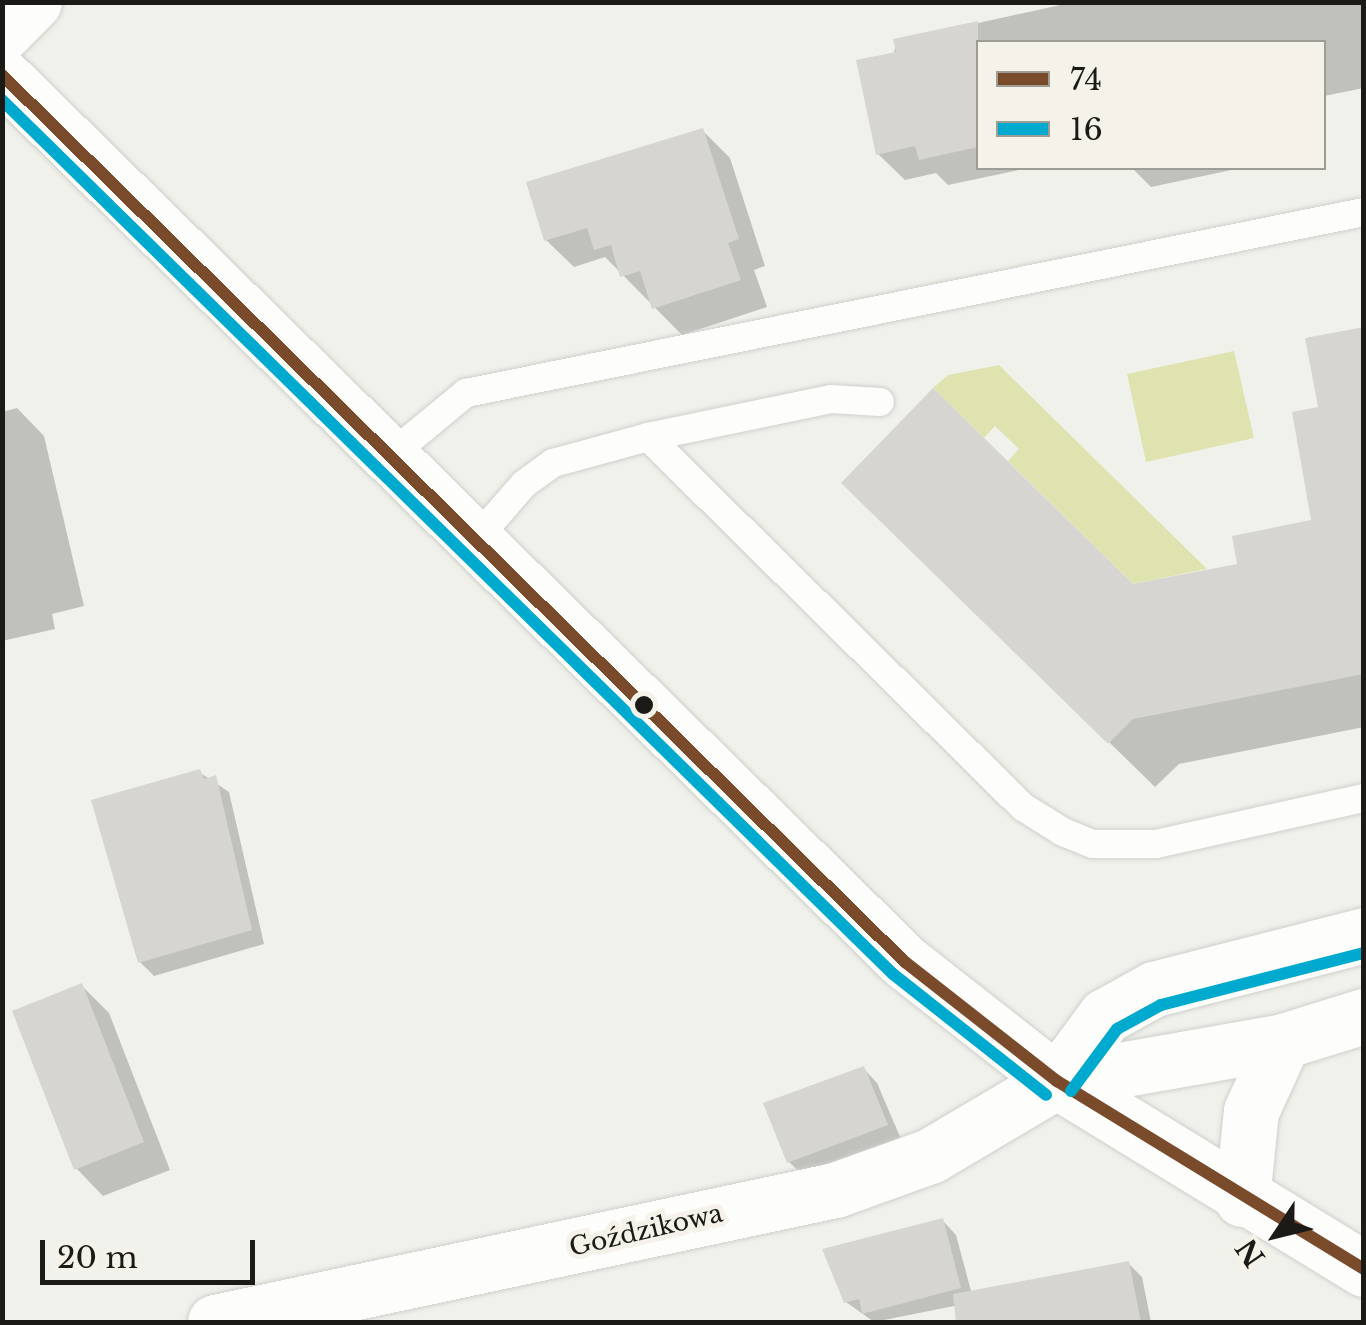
<!DOCTYPE html>
<meta charset="utf-8">
<style>
body{margin:0}
#map{position:relative;width:1366px;height:1325px;overflow:hidden;background:#f1f1ec;font-family:"Libre Baskerville",serif}
div>[style]{position:absolute}
.green>*{inset:0;background:#dfe3b0}
.shadow>*{inset:0;background:#0003}
.building>*{inset:0;background:#d6d5d2}
.roads{filter:drop-shadow(0 0 2px #cfcfcb) drop-shadow(0 0 2px #cfcfcb)}
.service>*{height:28px;margin:-14px;padding:0 14px;transform-origin:14px;border-radius:14px;background:#fdfdfc}
.minor>*{height:55px;margin:-27.5px;padding:0 27.5px;transform-origin:27.5px;border-radius:27.5px;background:#fdfdfc}
.tertiary>*{height:55px;margin:-27.5px;padding:0 27.5px;transform-origin:27.5px;border-radius:27.5px;background:#fdfdfc}
.bus-1>*{height:12px;margin:-6px;padding:0 6px;transform-origin:6px;border-radius:6px;background:#7a4b2a}
.bus-2>*{height:12px;margin:-6px;padding:0 6px;transform-origin:6px;border-radius:6px;background:#00a9ce}
.dots>*{width:28px;height:28px;translate:-50% -50%;box-sizing:border-box;border:5px solid #f4f2e9;border-radius:50%}
span{translate:-50% -50%;white-space:nowrap;text-align:center;line-height:1.15;-webkit-text-stroke:10px #f4f2e9;paint-order:stroke}
.street-label{font-size:25px;color:#1b1a17}
.frame{position:absolute;inset:0;border:5px solid #1b1a17;pointer-events:none}
.legend{position:absolute;left:976px;top:40px;width:350px;height:130px;box-sizing:border-box;background:#f4f2e9;border:2px solid #9d9c95;margin:0;padding:12px 18px;list-style:none;font-size:30px;color:#1b1a17}
.legend li{display:flex;align-items:center;gap:20px;height:50px}
.legend b{width:50px;border:2px solid #9d9c95}
.north{position:absolute;left:1226px;top:1185px;width:100px;height:100px;-webkit-text-stroke:8px #f4f2e9;paint-order:stroke;rotate:235deg;font-size:28px;font-weight:700;line-height:40px;text-align:center;color:#1b1a17}
.north::after{content:'';display:block;margin:auto;width:35px;height:45px;background:#1b1a17;clip-path:polygon(50% 0,100% 100%,50% 72%,0 100%)}
.scale{position:absolute;left:40px;top:1240px;width:215px;height:45px;box-sizing:border-box;border:5px solid #1b1a17;border-top:0;padding-left:12px;font-size:30px;line-height:35px;white-space:nowrap;color:#1b1a17;-webkit-text-stroke:8px #f4f2e9;paint-order:stroke}
</style>
<div id="map">
<div class="green">
<div style="clip-path:polygon(1234px 351px,1254px 438px,1146px 462px,1127px 374px)"></div>
<div style="clip-path:polygon(999px 365px,1207px 569px,1133px 584px,1008px 461px,1019px 449px,995px 426px,984px 438px,933px 388px,948px 375px)"></div>
</div>
<div class="shadow">
<div style="clip-path:polygon(1074px 2px,1364px 2px,1364px 88px,1324px 96px,1324px 42px,978px 42px,978px 168px,1028px 168px,948px 185px,936px 173px,905px 180px,878px 154px,896px 41px)"></div>
<div style="clip-path:polygon(703px 131px,730px 158px,765px 266px,754px 270px,767px 307px,682px 335px,605px 257px,574px 267px,546px 240px)"></div>
<div style="clip-path:polygon(1132px 168px,1241px 168px,1151px 187px)"></div>
<div style="clip-path:polygon(1364px 329px,1364px 727px,1179px 764px,1155px 787px,890px 528px,1132px 587px,1240px 566px,1314px 522px,1321px 409px)"></div>
<div style="clip-path:polygon(17px 408px,44px 436px,84px 606px,52px 614px,55px 629px,2px 641px,2px 412px)"></div>
<div style="clip-path:polygon(199px 772px,229px 792px,264px 944px,154px 976px,140px 962px)"></div>
<div style="clip-path:polygon(82px 986px,109px 1013px,170px 1170px,103px 1196px,76px 1168px)"></div>
<div style="clip-path:polygon(864px 1069px,877px 1083px,901px 1139px,803px 1175px,789px 1162px)"></div>
<div style="clip-path:polygon(943px 1221px,956px 1235px,974px 1302px,874px 1322px,846px 1302px)"></div>
<div style="clip-path:polygon(1128px 1263px,1142px 1277px,1151px 1322px,986px 1322px,981px 1291px)"></div>
</div>
<div class="building">
<div style="clip-path:polygon(978px 21px,978px 147px,919px 160px,915px 146px,876px 155px,856px 60px,896px 52px,893px 39px)"></div>
<div style="clip-path:polygon(703px 128px,739px 239px,728px 243px,741px 280px,652px 309px,640px 271px,620px 277px,611px 245px,594px 250px,587px 228px,544px 241px,526px 182px)"></div>
<div style="clip-path:polygon(1364px 327px,1364px 674px,1133px 719px,1108px 744px,841px 483px,933px 388px,1133px 584px,1237px 564px,1232px 536px,1311px 520px,1292px 412px,1318px 407px,1305px 338px)"></div>
<div style="clip-path:polygon(200px 769px,204px 779px,216px 775px,252px 930px,138px 963px,91px 800px)"></div>
<div style="clip-path:polygon(82px 983px,144px 1142px,74px 1170px,12px 1011px)"></div>
<div style="clip-path:polygon(864px 1066px,888px 1125px,787px 1163px,763px 1103px)"></div>
<div style="clip-path:polygon(943px 1218px,961px 1288px,862px 1314px,859px 1299px,844px 1303px,822px 1249px)"></div>
<div style="clip-path:polygon(1129px 1261px,1141px 1322px,956px 1322px,953px 1294px)"></div>
</div>
<div class="roads">
<div class="service">
<div style="left:648px;top:437px;width:187px;rotate:-11.7deg"></div>
<div style="left:831px;top:399px;width:49px;rotate:3.5deg"></div>
<div style="left:392px;top:454px;width:96px;rotate:-39.5deg"></div>
<div style="left:466px;top:393px;width:916px;rotate:-11.4deg"></div>
<div style="left:478px;top:537px;width:70px;rotate:-49deg"></div>
<div style="left:524px;top:484px;width:36px;rotate:-36deg"></div>
<div style="left:553px;top:463px;width:98px;rotate:-15.3deg"></div>
<div style="left:648px;top:437px;width:527px;rotate:44.62deg"></div>
<div style="left:1023px;top:807px;width:47px;rotate:32deg"></div>
<div style="left:1063px;top:832px;width:32px;rotate:22deg"></div>
<div style="left:1093px;top:844px;width:63px"></div>
<div style="left:1156px;top:844px;width:213px;rotate:-12.5deg"></div>
</div>
<div class="minor">
<div style="left:2px;top:34px;width:45px;rotate:-45deg"></div>
<div style="left:215px;top:1322px;width:634px;rotate:-12.02deg"></div>
<div style="left:835px;top:1190px;width:101px;rotate:-19.7deg"></div>
<div style="left:930px;top:1156px;width:147px;rotate:-30.6deg"></div>
</div>
<div class="tertiary">
<div style="left:2px;top:75px;width:1266px;rotate:44.49deg"></div>
<div style="left:905px;top:962px;width:193px;rotate:38.1deg"></div>
<div style="left:1057px;top:1081px;width:360px;rotate:31.5deg"></div>
<div style="left:1057px;top:1081px;width:81px;rotate:-53.6deg"></div>
<div style="left:1105px;top:1016px;width:56px;rotate:-28.9deg"></div>
<div style="left:1154px;top:989px;width:217px;rotate:-14.4deg"></div>
<div style="left:1057px;top:1081px;width:230px;rotate:-10deg"></div>
<div style="left:1283px;top:1041px;width:85px;rotate:-17.2deg"></div>
<div style="left:1242px;top:1199px;width:88px;rotate:-84.2deg"></div>
<div style="left:1251px;top:1111px;width:77px;rotate:-65.4deg"></div>
</div>
</div>
<div class="bus-1">
<div style="left:2px;top:75px;width:1266px;rotate:44.49deg"></div>
<div style="left:905px;top:962px;width:193px;rotate:38.1deg"></div>
<div style="left:1057px;top:1081px;width:360px;rotate:31.5deg"></div>
</div>
<div class="bus-2">
<div style="left:2px;top:100px;width:1248px;rotate:44.45deg"></div>
<div style="left:893px;top:974px;width:195px;rotate:38.3deg"></div>
<div style="left:1071px;top:1091px;width:77px;rotate:-53.4deg"></div>
<div style="left:1117px;top:1029px;width:50px;rotate:-28.6deg"></div>
<div style="left:1161px;top:1005px;width:210px;rotate:-14.4deg"></div>
</div>
<div class="dots">
<div style="left:644px;top:705px;background:#1b1a17"></div>
</div>
<div class="street-label">
<span style="left:646px;top:1231px;rotate:-13deg">Goździkowa</span>
</div>
<div class="frame"></div>
<ul class="legend">
<li><b style="height:12px;background:#7a4b2a"></b>74</li>
<li><b style="height:12px;background:#00a9ce"></b>16</li>
</ul>
<div class="north">N</div>
<div class="scale">20 m</div>
</div>
